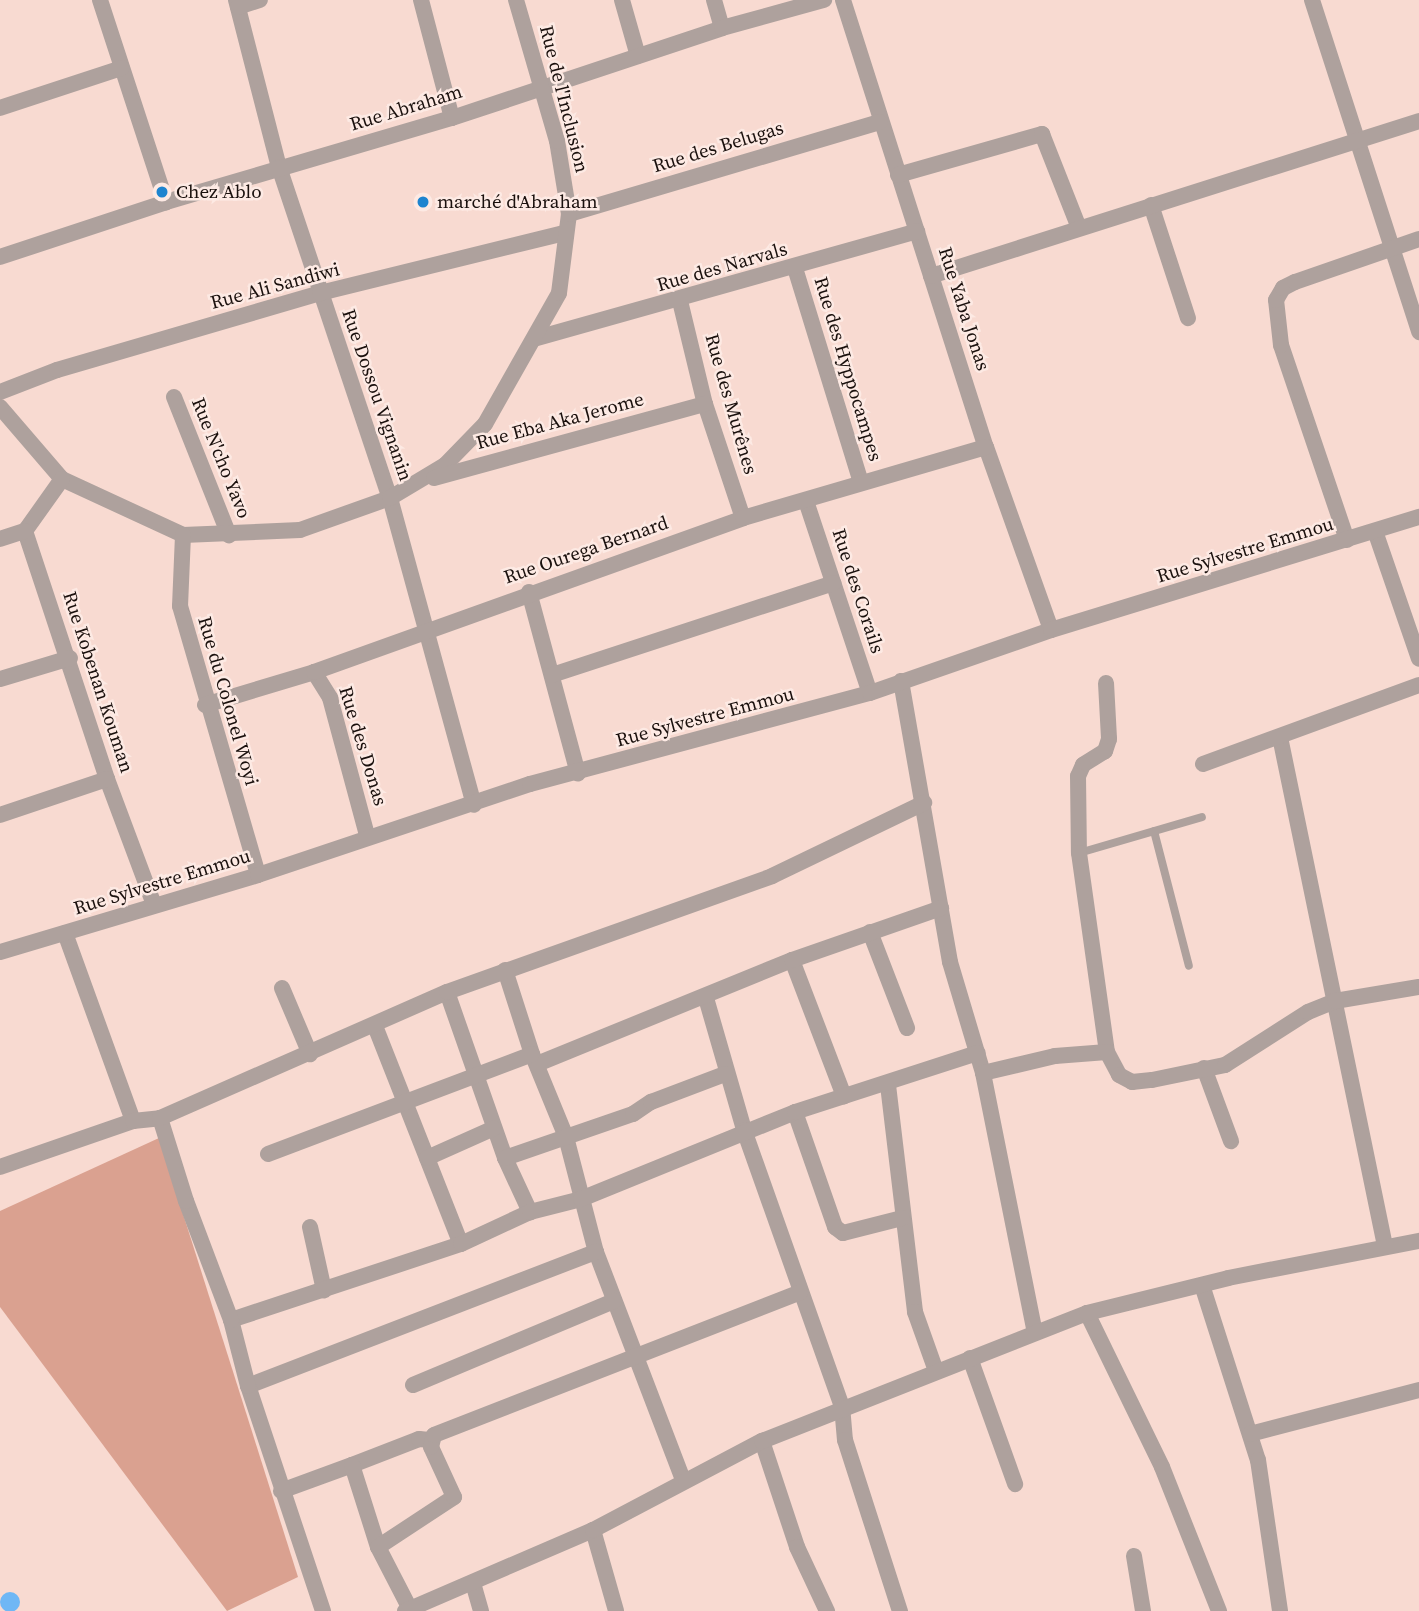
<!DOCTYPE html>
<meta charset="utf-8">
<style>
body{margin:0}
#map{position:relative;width:1419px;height:1611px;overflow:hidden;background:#f8dad1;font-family:"Source Serif 4",serif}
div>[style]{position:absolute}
.green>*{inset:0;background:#daa190}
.water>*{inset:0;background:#6fb7f5}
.round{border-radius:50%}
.service>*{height:8px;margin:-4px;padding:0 4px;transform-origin:4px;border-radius:4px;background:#aea19d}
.minor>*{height:16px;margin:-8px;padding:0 8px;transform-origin:8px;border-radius:8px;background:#aea19d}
.dots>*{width:19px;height:19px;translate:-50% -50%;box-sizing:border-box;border:4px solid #fdeae4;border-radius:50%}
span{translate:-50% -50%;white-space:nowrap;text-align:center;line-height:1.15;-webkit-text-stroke:5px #fdeae4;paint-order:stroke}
.street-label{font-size:19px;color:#1a100d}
.poi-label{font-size:19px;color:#1a100d}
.left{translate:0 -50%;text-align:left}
</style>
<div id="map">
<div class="green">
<div style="clip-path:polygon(159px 1138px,298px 1577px,227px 1611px,0 1307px,0 1211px)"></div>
</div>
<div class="water">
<div class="round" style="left:0;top:1592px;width:20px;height:20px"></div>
</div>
<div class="service">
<div style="left:1154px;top:831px;width:139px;rotate:75.5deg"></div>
<div style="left:1079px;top:853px;width:128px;rotate:-16.3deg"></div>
</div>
<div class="minor">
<div style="left:100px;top:0;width:213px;rotate:71.9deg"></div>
<div style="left:236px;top:0;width:172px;rotate:75.6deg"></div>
<div style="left:279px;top:167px;width:349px;rotate:71.5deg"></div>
<div style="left:390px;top:498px;width:318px;rotate:74.7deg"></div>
<div style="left:421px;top:0;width:122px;rotate:75.3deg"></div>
<div style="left:622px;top:0;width:58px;rotate:74.1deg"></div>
<div style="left:714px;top:0;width:29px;rotate:74deg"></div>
<div style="left:843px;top:0;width:469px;rotate:72.3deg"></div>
<div style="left:986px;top:447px;width:194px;rotate:70.4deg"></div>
<div style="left:1312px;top:0;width:349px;rotate:72.1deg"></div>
<div style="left:238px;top:7px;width:23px;rotate:-18deg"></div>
<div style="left:0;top:108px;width:128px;rotate:-18.2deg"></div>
<div style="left:898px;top:175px;width:150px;rotate:-15.9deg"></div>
<div style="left:1042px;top:134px;width:101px;rotate:68.5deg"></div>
<div style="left:1151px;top:205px;width:119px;rotate:71.9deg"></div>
<div style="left:569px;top:214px;width:324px;rotate:-16.5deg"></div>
<div style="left:0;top:257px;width:175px;rotate:-18.3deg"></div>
<div style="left:166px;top:202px;width:298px;rotate:-16.4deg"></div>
<div style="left:452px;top:118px;width:285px;rotate:-18.4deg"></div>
<div style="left:722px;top:28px;width:106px;rotate:-15.4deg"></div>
<div style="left:795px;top:268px;width:224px;rotate:72.9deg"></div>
<div style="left:931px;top:276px;width:512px;rotate:-17.62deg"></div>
<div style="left:680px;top:301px;width:106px;rotate:76.4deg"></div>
<div style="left:705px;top:404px;width:120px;rotate:71.6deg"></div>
<div style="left:537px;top:338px;width:395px;rotate:-15.7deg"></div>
<div style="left:0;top:392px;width:61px;rotate:-21.1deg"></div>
<div style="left:57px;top:370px;width:274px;rotate:-16.3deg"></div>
<div style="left:320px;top:293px;width:251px;rotate:-13.8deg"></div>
<div style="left:174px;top:397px;width:149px;rotate:68.3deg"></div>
<div style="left:0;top:407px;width:95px;rotate:49.3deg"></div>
<div style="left:62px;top:479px;width:133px;rotate:24.8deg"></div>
<div style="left:183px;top:535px;width:117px;rotate:-2.4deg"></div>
<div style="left:300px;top:530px;width:96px;rotate:-19.6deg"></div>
<div style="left:390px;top:498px;width:64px;rotate:-31deg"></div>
<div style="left:445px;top:465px;width:57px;rotate:-45.7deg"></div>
<div style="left:485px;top:424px;width:150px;rotate:-60.5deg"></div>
<div style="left:559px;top:293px;width:80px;rotate:-82.8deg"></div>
<div style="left:569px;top:214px;width:74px;rotate:-99.3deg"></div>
<div style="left:557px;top:141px;width:147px;rotate:-106.2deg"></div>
<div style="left:434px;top:478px;width:281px;rotate:-15.3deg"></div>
<div style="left:62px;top:479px;width:64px;rotate:125.4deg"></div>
<div style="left:25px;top:531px;width:261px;rotate:71.7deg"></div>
<div style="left:107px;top:779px;width:134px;rotate:69.5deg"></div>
<div style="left:806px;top:501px;width:202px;rotate:71.6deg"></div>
<div style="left:1375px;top:531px;width:135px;rotate:71deg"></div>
<div style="left:183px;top:535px;width:71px;rotate:92.4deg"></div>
<div style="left:180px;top:606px;width:280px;rotate:73.8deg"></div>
<div style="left:0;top:539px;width:26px;rotate:-18deg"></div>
<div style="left:1347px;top:540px;width:206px;rotate:-108.7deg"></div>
<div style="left:1281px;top:345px;width:45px;rotate:-96.3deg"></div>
<div style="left:1276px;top:300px;width:14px;rotate:-60deg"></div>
<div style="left:1283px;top:288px;width:13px;rotate:-27deg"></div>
<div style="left:1295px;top:282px;width:131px;rotate:-19.1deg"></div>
<div style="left:529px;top:592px;width:188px;rotate:74.9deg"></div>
<div style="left:314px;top:672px;width:31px;rotate:58deg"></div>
<div style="left:330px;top:698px;width:142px;rotate:74.9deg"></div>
<div style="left:552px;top:675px;width:296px;rotate:-18.1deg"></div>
<div style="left:0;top:679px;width:73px;rotate:-16.7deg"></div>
<div style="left:901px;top:681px;width:285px;rotate:80.1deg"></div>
<div style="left:950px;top:962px;width:116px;rotate:73.4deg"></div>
<div style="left:983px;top:1073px;width:265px;rotate:78.7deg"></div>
<div style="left:1106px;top:683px;width:56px;rotate:86.9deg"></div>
<div style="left:1109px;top:739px;width:13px;rotate:108deg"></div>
<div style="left:1105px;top:751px;width:26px;rotate:148deg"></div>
<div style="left:1083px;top:765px;width:12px;rotate:114deg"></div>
<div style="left:1078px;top:776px;width:77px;rotate:89.3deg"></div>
<div style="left:1079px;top:853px;width:201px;rotate:82deg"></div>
<div style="left:205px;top:705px;width:114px;rotate:-16.8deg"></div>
<div style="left:314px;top:672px;width:456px;rotate:-19.7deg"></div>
<div style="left:743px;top:518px;width:253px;rotate:-16.3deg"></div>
<div style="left:1280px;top:737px;width:520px;rotate:78.34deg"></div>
<div style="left:1203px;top:764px;width:230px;rotate:-20.1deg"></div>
<div style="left:0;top:815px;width:113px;rotate:-18.6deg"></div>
<div style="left:870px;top:932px;width:103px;rotate:68.9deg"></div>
<div style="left:65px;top:933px;width:200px;rotate:70.1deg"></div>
<div style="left:0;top:952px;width:269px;rotate:-16.6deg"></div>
<div style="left:258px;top:875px;width:287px;rotate:-18.5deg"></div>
<div style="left:530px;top:784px;width:352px;rotate:-15deg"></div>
<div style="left:870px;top:693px;width:192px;rotate:-19.2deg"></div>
<div style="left:1051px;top:630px;width:385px;rotate:-17.1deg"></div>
<div style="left:792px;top:960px;width:146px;rotate:69.1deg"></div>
<div style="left:505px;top:970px;width:88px;rotate:72.2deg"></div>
<div style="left:532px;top:1054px;width:90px;rotate:67.7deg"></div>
<div style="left:566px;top:1137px;width:119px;rotate:75.4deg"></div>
<div style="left:596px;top:1252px;width:244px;rotate:69.1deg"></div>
<div style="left:282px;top:988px;width:72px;rotate:67deg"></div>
<div style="left:447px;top:992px;width:176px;rotate:70.7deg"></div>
<div style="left:505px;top:1158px;width:60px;rotate:65.2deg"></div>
<div style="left:706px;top:998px;width:137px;rotate:73.9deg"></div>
<div style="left:744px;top:1130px;width:293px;rotate:70.5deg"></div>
<div style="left:842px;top:1406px;width:34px;rotate:85deg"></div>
<div style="left:845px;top:1440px;width:180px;rotate:72.2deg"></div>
<div style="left:375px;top:1026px;width:234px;rotate:68.5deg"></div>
<div style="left:537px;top:1064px;width:275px;rotate:-22.2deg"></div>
<div style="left:792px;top:960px;width:158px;rotate:-19.2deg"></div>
<div style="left:1204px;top:1068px;width:78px;rotate:69.7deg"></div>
<div style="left:983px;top:1073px;width:74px;rotate:-13.3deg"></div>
<div style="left:1055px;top:1056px;width:52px;rotate:-4.4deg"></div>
<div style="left:1107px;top:1052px;width:26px;rotate:62deg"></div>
<div style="left:1119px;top:1075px;width:15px;rotate:28deg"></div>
<div style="left:1132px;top:1082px;width:20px;rotate:-6deg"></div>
<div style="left:1152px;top:1080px;width:75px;rotate:-11.6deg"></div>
<div style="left:1225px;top:1065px;width:98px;rotate:-32.6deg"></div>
<div style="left:1308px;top:1012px;width:29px;rotate:-22deg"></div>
<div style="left:1335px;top:1001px;width:85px;rotate:-9.5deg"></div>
<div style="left:888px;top:1085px;width:229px;rotate:83.2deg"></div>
<div style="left:915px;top:1312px;width:63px;rotate:70.4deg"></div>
<div style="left:795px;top:1112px;width:122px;rotate:70.8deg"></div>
<div style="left:835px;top:1227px;width:10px;rotate:37deg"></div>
<div style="left:843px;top:1233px;width:61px;rotate:-14.3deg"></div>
<div style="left:268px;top:1154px;width:282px;rotate:-20.7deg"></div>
<div style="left:427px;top:1158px;width:73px;rotate:-24.1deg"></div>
<div style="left:505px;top:1158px;width:135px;rotate:-19deg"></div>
<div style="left:633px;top:1114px;width:22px;rotate:-34deg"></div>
<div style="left:651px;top:1102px;width:79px;rotate:-20.7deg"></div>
<div style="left:0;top:1167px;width:141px;rotate:-19.1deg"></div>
<div style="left:133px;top:1121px;width:27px;rotate:-6deg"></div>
<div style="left:310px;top:1227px;width:65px;rotate:77.5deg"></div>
<div style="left:1202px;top:1285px;width:184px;rotate:72.3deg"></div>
<div style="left:1258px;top:1460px;width:153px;rotate:81.7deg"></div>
<div style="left:1087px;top:1313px;width:171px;rotate:64deg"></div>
<div style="left:1162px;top:1467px;width:155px;rotate:68.4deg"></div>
<div style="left:231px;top:1320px;width:242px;rotate:-18.3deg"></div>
<div style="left:461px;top:1244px;width:76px;rotate:-24.9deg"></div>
<div style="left:530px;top:1212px;width:53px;rotate:-14.3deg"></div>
<div style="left:581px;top:1199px;width:231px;rotate:-22.1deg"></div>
<div style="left:795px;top:1112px;width:192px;rotate:-17.9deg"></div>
<div style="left:970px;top:1358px;width:134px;rotate:70.3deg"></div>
<div style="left:413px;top:1385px;width:218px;rotate:-22.7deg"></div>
<div style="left:248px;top:1386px;width:373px;rotate:-21.1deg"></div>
<div style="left:1250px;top:1434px;width:175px;rotate:-14.6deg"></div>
<div style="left:762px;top:1441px;width:112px;rotate:71.7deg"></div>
<div style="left:797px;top:1547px;width:71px;rotate:64.9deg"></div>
<div style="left:352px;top:1465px;width:72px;rotate:-21.2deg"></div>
<div style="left:419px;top:1439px;width:11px;rotate:5deg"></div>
<div style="left:281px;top:1491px;width:76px;rotate:-20.1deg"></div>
<div style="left:352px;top:1465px;width:86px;rotate:72.4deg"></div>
<div style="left:378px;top:1547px;width:70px;rotate:62.7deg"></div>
<div style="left:593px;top:1530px;width:84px;rotate:74.1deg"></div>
<div style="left:378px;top:1547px;width:91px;rotate:-33.3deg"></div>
<div style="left:454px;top:1497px;width:55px;rotate:-114.7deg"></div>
<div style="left:431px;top:1447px;width:12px;rotate:-76deg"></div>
<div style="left:434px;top:1435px;width:393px;rotate:-21.3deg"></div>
<div style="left:1134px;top:1556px;width:56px;rotate:80.7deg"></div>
<div style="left:473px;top:1583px;width:29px;rotate:74deg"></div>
<div style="left:323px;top:1611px;width:237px;rotate:-108.4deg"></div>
<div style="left:248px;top:1386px;width:68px;rotate:-104.4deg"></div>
<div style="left:231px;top:1320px;width:127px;rotate:-110.7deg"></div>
<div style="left:186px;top:1201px;width:87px;rotate:-107.4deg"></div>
<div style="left:160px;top:1118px;width:313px;rotate:-23.7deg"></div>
<div style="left:447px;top:992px;width:345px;rotate:-19.6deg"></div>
<div style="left:772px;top:876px;width:169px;rotate:-25.7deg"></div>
<div style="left:405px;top:1611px;width:205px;rotate:-23.3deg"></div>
<div style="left:593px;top:1530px;width:191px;rotate:-27.8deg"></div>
<div style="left:762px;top:1441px;width:349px;rotate:-21.5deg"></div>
<div style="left:1087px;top:1313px;width:145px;rotate:-13.9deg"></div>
<div style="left:1228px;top:1278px;width:195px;rotate:-11deg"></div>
</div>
<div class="dots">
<div style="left:162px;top:192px;background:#1d84cf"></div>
<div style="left:423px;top:202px;background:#1d84cf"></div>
</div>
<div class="street-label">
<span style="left:564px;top:99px;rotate:76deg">Rue de l'Inclusion</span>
<span style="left:406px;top:108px;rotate:-17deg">Rue Abraham</span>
<span style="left:718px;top:147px;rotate:-17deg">Rue des Belugas</span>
<span style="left:722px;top:267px;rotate:-16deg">Rue des Narvals</span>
<span style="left:275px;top:286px;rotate:-15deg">Rue Ali Sandiwi</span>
<span style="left:964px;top:309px;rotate:72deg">Rue Yaba Jonas</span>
<span style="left:848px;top:369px;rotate:73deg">Rue des Hyppocampes</span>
<span style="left:377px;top:395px;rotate:71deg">Rue Dossou Vignanin</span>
<span style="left:731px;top:404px;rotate:74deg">Rue des Murênes</span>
<span style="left:560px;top:421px;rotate:-15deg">Rue Eba Aka Jerome</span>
<span style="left:221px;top:458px;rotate:68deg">Rue N'cho Yavo</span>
<span style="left:586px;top:550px;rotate:-19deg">Rue Ourega Bernard</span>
<span style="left:1245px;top:550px;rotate:-17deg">Rue Sylvestre Emmou</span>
<span style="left:858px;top:591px;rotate:72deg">Rue des Corails</span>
<span style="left:98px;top:682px;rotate:72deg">Rue Kobenan Kouman</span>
<span style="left:228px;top:701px;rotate:74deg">Rue du Colonel Woyi</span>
<span style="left:705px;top:717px;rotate:-15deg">Rue Sylvestre Emmou</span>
<span style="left:363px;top:746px;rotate:73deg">Rue des Donas</span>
<span style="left:162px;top:882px;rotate:-17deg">Rue Sylvestre Emmou</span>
</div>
<div class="poi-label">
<span class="left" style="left:176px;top:192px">Chez Ablo</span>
<span class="left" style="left:437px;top:202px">marché d'Abraham</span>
</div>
</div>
